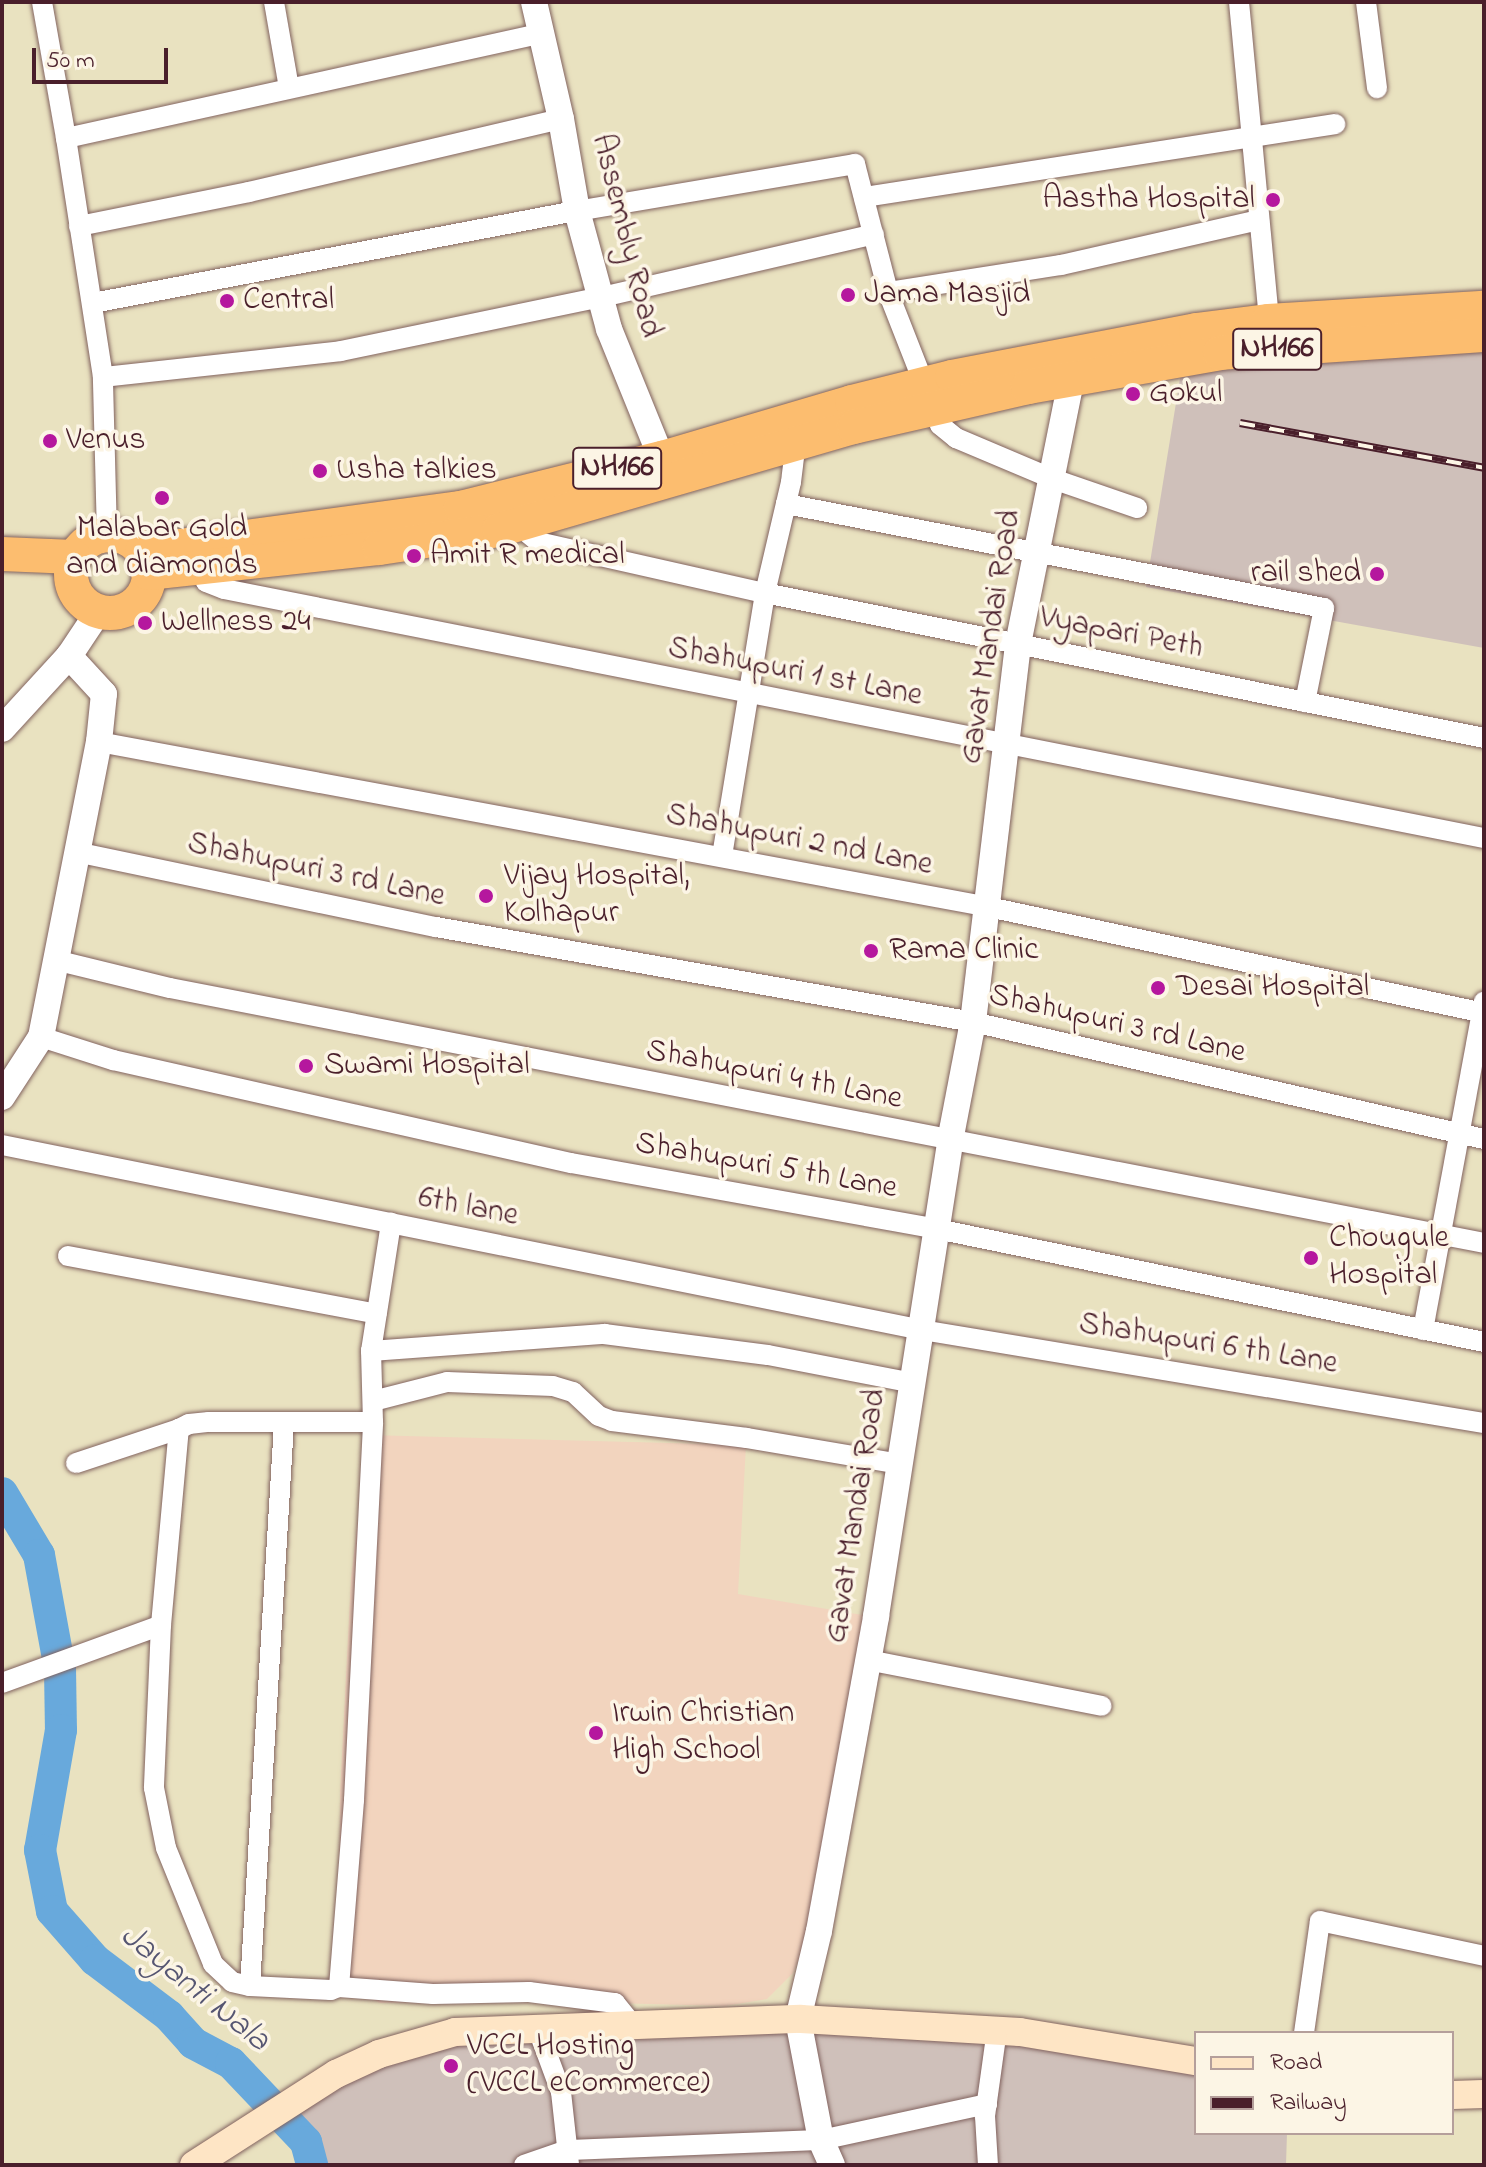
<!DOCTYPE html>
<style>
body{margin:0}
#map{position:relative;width:1486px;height:2167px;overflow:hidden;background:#e9e2c0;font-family:"Indie Flower",sans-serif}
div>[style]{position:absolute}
.built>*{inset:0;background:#f2d4be}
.industrial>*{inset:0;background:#cfc0ba}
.river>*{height:32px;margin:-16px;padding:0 16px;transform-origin:16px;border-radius:16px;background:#68a9dc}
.roads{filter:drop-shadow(0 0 2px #82635f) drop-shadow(0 0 2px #82635f)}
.minor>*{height:20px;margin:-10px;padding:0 10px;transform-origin:10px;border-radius:10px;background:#fff}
.tertiary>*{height:26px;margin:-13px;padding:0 13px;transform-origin:13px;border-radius:13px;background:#fff}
.secondary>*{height:28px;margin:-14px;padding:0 14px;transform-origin:14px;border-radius:14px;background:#fee5c5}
.trunk>*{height:34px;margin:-17px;padding:0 17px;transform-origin:17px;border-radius:17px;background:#fcbd6f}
.trunk>.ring{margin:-17px;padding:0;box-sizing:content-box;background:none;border:34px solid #fcbd6f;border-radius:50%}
.rail>*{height:8px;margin-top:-4px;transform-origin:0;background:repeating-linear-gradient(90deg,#fcf5e5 0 15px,#4a1f2b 0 30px);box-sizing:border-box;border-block:2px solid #4a1f2b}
.dots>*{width:22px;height:22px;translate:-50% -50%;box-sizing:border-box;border:4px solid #fcf5e5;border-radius:50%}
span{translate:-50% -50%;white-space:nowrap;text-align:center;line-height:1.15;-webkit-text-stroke:7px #fcf5e5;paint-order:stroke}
.shield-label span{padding:2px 6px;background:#fcf5e5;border:2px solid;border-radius:6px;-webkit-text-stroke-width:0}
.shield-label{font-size:30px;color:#4a1f2b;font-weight:700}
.poi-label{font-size:32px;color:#4a1f2b}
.right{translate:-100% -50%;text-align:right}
.left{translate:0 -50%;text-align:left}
.street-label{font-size:32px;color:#4a1f2b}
.water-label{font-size:34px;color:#565672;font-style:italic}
.frame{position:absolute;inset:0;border:4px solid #4a1f2b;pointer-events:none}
.legend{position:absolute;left:1194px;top:2031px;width:260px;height:104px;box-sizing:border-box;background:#fcf5e5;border:2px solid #b59f9b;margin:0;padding:10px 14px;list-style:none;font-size:24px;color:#4a1f2b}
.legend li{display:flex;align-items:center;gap:16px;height:40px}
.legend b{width:40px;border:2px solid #b59f9b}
.scale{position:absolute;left:32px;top:48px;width:136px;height:36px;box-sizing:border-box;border:4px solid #4a1f2b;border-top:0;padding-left:10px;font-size:24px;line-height:28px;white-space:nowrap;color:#4a1f2b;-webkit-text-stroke:6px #fcf5e5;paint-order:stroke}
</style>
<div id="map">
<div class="built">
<div style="clip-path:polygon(368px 1435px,746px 1445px,738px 1594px,874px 1617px,810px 1930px,793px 1973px,767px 1999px,725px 2006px,501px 2000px,380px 2003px,339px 1985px,340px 1794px,351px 1578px)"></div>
</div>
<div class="industrial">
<div style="clip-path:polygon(1484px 336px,1484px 648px,1146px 587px,1183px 360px)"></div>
<div style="clip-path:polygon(801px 2019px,1196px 2061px,1196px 2133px,1287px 2133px,1286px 2165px,327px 2165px,286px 2105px,417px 2042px)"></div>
</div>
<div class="river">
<div style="left:2px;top:1493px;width:72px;rotate:59.2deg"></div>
<div style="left:39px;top:1555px;width:116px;rotate:79.6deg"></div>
<div style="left:60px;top:1669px;width:61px;rotate:89.1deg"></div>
<div style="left:61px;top:1730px;width:122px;rotate:99.9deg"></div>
<div style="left:40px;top:1850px;width:62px;rotate:78.9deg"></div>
<div style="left:52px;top:1911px;width:65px;rotate:48.7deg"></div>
<div style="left:95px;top:1960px;width:93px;rotate:37.1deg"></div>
<div style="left:169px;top:2016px;width:36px;rotate:48deg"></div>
<div style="left:193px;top:2043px;width:43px;rotate:27.8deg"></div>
<div style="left:231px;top:2063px;width:109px;rotate:46.5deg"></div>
<div style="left:306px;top:2142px;width:24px;rotate:75deg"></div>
</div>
<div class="roads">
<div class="minor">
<div style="left:42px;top:2px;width:138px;rotate:80deg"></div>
<div style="left:274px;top:2px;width:87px;rotate:80.1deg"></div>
<div style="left:1239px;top:2px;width:320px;rotate:84.6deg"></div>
<div style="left:1366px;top:2px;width:87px;rotate:82.7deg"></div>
<div style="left:864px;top:197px;width:477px;rotate:-8.8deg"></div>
<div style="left:79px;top:226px;width:173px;rotate:-11.3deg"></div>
<div style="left:249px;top:192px;width:320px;rotate:-13.2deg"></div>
<div style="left:888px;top:292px;width:175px;rotate:-8.9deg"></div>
<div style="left:1061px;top:265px;width:203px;rotate:-12.8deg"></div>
<div style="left:93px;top:303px;width:493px;rotate:-10.8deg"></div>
<div style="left:577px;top:211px;width:282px;rotate:-9.6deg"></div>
<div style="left:855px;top:164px;width:132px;rotate:75.5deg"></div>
<div style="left:888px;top:292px;width:143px;rotate:68.6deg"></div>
<div style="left:940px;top:425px;width:21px;rotate:39deg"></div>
<div style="left:956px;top:438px;width:105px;rotate:22.9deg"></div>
<div style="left:1053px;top:479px;width:89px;rotate:19deg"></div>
<div style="left:103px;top:377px;width:239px;rotate:-6.2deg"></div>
<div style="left:341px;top:351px;width:267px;rotate:-11.7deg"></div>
<div style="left:602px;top:297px;width:279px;rotate:-13deg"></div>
<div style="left:786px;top:504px;width:548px;rotate:10.94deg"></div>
<div style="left:1324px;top:608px;width:96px;rotate:101.4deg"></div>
<div style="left:518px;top:525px;width:26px;rotate:40deg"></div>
<div style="left:538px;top:542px;width:233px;rotate:12.7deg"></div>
<div style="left:765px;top:593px;width:733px;rotate:11.4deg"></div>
<div style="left:107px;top:535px;width:158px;rotate:-91.5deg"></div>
<div style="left:103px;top:377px;width:242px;rotate:-98.8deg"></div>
<div style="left:66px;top:138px;width:488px;rotate:-12.4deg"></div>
<div style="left:200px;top:567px;width:16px;rotate:68deg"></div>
<div style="left:206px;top:582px;width:19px;rotate:21deg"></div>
<div style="left:224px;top:589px;width:1284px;rotate:11.18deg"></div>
<div style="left:99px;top:742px;width:900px;rotate:10.5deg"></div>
<div style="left:984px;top:906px;width:511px;rotate:12.08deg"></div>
<div style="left:76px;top:852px;width:368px;rotate:11.8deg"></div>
<div style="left:436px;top:927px;width:545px;rotate:10.03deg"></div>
<div style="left:973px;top:1022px;width:524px;rotate:12.9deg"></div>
<div style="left:722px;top:856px;width:266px;rotate:-80.7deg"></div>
<div style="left:765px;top:593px;width:114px;rotate:-76.8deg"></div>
<div style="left:791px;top:482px;width:39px;rotate:-83deg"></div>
<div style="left:55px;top:960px;width:118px;rotate:13.7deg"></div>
<div style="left:170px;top:988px;width:1339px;rotate:10.98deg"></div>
<div style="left:41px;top:1037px;width:76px;rotate:17.7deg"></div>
<div style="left:113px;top:1060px;width:469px;rotate:12.7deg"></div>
<div style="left:571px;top:1163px;width:372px;rotate:10.2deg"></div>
<div style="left:937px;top:1229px;width:559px;rotate:11.67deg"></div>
<div style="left:2px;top:1145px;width:938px;rotate:11.37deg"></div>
<div style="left:922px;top:1330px;width:570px;rotate:9.4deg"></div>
<div style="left:68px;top:1256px;width:314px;rotate:10.6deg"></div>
<div style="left:1423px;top:1330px;width:334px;rotate:-79.5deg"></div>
<div style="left:371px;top:1351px;width:234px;rotate:-4.2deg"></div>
<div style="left:604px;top:1334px;width:165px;rotate:7.3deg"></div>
<div style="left:768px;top:1355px;width:148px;rotate:10.9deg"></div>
<div style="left:373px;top:1401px;width:76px;rotate:-14.4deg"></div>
<div style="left:447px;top:1382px;width:106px;rotate:2.2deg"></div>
<div style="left:553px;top:1386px;width:21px;rotate:17deg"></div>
<div style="left:573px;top:1392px;width:35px;rotate:43deg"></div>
<div style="left:599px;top:1416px;width:14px;rotate:21deg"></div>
<div style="left:612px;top:1421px;width:136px;rotate:7.2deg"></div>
<div style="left:747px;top:1438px;width:155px;rotate:9.6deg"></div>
<div style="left:76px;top:1463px;width:108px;rotate:-18.3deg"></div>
<div style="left:161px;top:1625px;width:163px;rotate:92.5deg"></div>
<div style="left:154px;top:1788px;width:61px;rotate:78.7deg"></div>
<div style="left:166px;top:1848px;width:125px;rotate:67.9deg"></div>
<div style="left:213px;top:1964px;width:26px;rotate:43deg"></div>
<div style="left:232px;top:1982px;width:18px;rotate:13deg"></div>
<div style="left:250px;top:1986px;width:81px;rotate:2.8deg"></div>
<div style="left:331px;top:1990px;width:9px;rotate:-21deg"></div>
<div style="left:339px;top:1987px;width:188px;rotate:-85.4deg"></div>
<div style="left:354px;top:1800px;width:378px;rotate:-87.1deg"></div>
<div style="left:868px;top:1660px;width:238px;rotate:11.1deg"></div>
<div style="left:2px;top:1683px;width:169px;rotate:-20deg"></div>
<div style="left:161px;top:1625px;width:197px;rotate:-84.8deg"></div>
<div style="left:179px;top:1429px;width:11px;rotate:-27deg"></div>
<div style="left:189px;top:1424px;width:20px;rotate:-6deg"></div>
<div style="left:209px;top:1422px;width:164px"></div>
<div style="left:373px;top:1422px;width:71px;rotate:-91.6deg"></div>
<div style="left:371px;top:1351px;width:130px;rotate:-81.1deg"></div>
<div style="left:250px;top:1986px;width:564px;rotate:-86.54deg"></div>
<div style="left:339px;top:1987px;width:94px;rotate:4.3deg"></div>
<div style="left:433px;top:1994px;width:96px;rotate:-1.2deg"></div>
<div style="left:529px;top:1992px;width:87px;rotate:7.3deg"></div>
<div style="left:615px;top:2003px;width:27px;rotate:51deg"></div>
<div style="left:537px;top:2027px;width:69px;rotate:69.7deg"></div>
<div style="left:561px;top:2092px;width:73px;rotate:83.7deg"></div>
<div style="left:1304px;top:2033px;width:113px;rotate:-81.9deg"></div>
<div style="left:1320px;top:1921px;width:168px;rotate:12deg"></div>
<div style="left:524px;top:2165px;width:46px;rotate:-19.2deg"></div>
<div style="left:567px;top:2150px;width:254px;rotate:-2.3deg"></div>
<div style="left:821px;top:2140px;width:170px;rotate:-12.2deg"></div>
<div style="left:988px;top:2165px;width:49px;rotate:-93.5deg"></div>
<div style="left:985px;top:2116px;width:87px;rotate:-82.1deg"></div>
</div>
<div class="tertiary">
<div style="left:534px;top:2px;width:120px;rotate:77deg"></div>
<div style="left:561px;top:119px;width:93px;rotate:80.1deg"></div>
<div style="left:577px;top:211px;width:122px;rotate:74.8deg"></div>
<div style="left:609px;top:329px;width:157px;rotate:67.9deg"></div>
<div style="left:2px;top:729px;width:99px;rotate:-47.5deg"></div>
<div style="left:69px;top:656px;width:54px;rotate:-56.3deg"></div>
<div style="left:2px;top:1097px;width:72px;rotate:-57deg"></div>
<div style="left:41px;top:1037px;width:301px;rotate:-78.9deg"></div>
<div style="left:99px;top:742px;width:48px;rotate:-84.1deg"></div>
<div style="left:104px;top:694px;width:52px;rotate:-132.6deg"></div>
<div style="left:832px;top:2165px;width:27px;rotate:-114deg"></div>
<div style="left:821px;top:2140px;width:123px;rotate:-100.8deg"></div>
<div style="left:798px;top:2019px;width:90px;rotate:-76.6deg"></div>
<div style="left:819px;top:1931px;width:320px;rotate:-79.7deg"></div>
<div style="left:876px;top:1616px;width:481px;rotate:-81.1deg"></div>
<div style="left:950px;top:1141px;width:121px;rotate:-79.1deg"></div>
<div style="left:973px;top:1022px;width:381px;rotate:-83.2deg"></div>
<div style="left:1018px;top:644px;width:269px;rotate:-78.6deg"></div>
</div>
<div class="secondary">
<div style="left:1452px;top:2095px;width:32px;rotate:-2deg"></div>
<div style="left:194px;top:2165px;width:169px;rotate:-32.7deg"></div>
<div style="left:336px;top:2074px;width:47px;rotate:-24.9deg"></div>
<div style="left:379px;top:2054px;width:79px;rotate:-16.1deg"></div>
<div style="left:455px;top:2032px;width:346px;rotate:-2.2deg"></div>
<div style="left:801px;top:2019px;width:219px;rotate:3.4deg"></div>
<div style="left:1020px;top:2032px;width:178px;rotate:9.4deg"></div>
</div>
<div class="trunk">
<div class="ring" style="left:71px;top:535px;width:44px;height:44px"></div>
<div style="left:142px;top:551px;width:322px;rotate:-7.7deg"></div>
<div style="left:461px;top:508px;width:207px;rotate:-14deg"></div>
<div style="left:662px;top:458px;width:198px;rotate:-16.4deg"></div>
<div style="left:852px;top:402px;width:103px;rotate:-14deg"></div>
<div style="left:952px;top:377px;width:248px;rotate:-10.9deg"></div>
<div style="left:1196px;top:330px;width:74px;rotate:-7deg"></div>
<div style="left:1269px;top:321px;width:215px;rotate:-3.5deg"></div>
<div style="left:2px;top:554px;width:72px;rotate:2.4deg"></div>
<div style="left:148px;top:573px;width:233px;rotate:-6.2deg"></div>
<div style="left:380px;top:548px;width:120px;rotate:-8.6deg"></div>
<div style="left:499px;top:530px;width:370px;rotate:-16.2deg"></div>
<div style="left:854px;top:427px;width:179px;rotate:-12.9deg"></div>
<div style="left:1028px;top:387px;width:195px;rotate:-10deg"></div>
<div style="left:1220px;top:353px;width:265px;rotate:-3.9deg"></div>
</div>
</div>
<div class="rail">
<div style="left:1240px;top:423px;width:248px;rotate:10.4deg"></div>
</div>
<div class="dots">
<div style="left:1273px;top:200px;background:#b5179e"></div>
<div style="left:848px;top:295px;background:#b5179e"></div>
<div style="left:227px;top:301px;background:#b5179e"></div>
<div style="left:1133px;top:394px;background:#b5179e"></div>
<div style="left:50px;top:441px;background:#b5179e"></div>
<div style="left:320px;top:471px;background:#b5179e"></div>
<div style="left:162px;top:498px;background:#b5179e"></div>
<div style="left:414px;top:556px;background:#b5179e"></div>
<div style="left:1377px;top:574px;background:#b5179e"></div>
<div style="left:145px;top:623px;background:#b5179e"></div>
<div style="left:486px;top:896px;background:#b5179e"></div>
<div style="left:871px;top:951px;background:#b5179e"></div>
<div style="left:1158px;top:988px;background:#b5179e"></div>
<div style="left:306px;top:1066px;background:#b5179e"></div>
<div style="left:1311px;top:1258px;background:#b5179e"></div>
<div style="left:596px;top:1733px;background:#b5179e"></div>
<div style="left:451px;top:2066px;background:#b5179e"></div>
</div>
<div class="shield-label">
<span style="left:1277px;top:349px">NH166</span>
<span style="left:617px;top:468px">NH166</span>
</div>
<div class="poi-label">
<span class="right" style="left:1255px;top:200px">Aastha Hospital</span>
<span class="left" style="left:864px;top:295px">Jama Masjid</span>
<span class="left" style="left:243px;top:301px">Central</span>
<span class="left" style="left:1149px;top:394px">Gokul</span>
<span class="left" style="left:66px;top:441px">Venus</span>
<span class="left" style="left:336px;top:471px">Usha talkies</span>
<span style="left:162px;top:548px">Malabar Gold<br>and diamonds</span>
<span class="left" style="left:430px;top:556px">Amit R medical</span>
<span class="right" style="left:1361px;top:574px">rail shed</span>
<span class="left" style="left:161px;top:623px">Wellness 24</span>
<span class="left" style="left:504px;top:896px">Vijay Hospital,<br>Kolhapur</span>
<span class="left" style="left:889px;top:951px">Rama Clinic</span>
<span class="left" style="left:1176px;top:988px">Desai Hospital</span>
<span class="left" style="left:324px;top:1066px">Swami Hospital</span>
<span class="left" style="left:1329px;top:1258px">Chougule<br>Hospital</span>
<span class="left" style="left:612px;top:1733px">Irwin Christian<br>High School</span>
<span class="left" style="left:467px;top:2066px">VCCL Hosting<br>(VCCL eCommerce)</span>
</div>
<div class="street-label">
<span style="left:625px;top:236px;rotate:76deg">Assembly Road</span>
<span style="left:1121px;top:634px;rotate:11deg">Vyapari Peth</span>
<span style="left:992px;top:637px;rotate:-81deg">Gavat Mandai Road</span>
<span style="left:795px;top:673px;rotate:11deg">Shahupuri 1 st Lane</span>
<span style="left:799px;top:841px;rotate:11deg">Shahupuri 2 nd Lane</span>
<span style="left:316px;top:871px;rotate:12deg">Shahupuri 3 rd Lane</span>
<span style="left:1117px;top:1025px;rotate:13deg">Shahupuri 3 rd Lane</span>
<span style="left:774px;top:1076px;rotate:11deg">Shahupuri 4 th Lane</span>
<span style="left:766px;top:1167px;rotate:10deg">Shahupuri 5 th Lane</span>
<span style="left:468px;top:1208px;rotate:11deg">6th lane</span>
<span style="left:1208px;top:1345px;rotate:9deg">Shahupuri 6 th Lane</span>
<span style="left:857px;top:1516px;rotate:-81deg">Gavat Mandai Road</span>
</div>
<div class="water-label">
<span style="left:194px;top:1989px;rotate:39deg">Jayanti Nala</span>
</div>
<div class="frame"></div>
<ul class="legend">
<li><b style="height:10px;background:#fee5c5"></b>Road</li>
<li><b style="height:10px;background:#4a1f2b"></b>Railway</li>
</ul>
<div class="scale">50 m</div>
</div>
